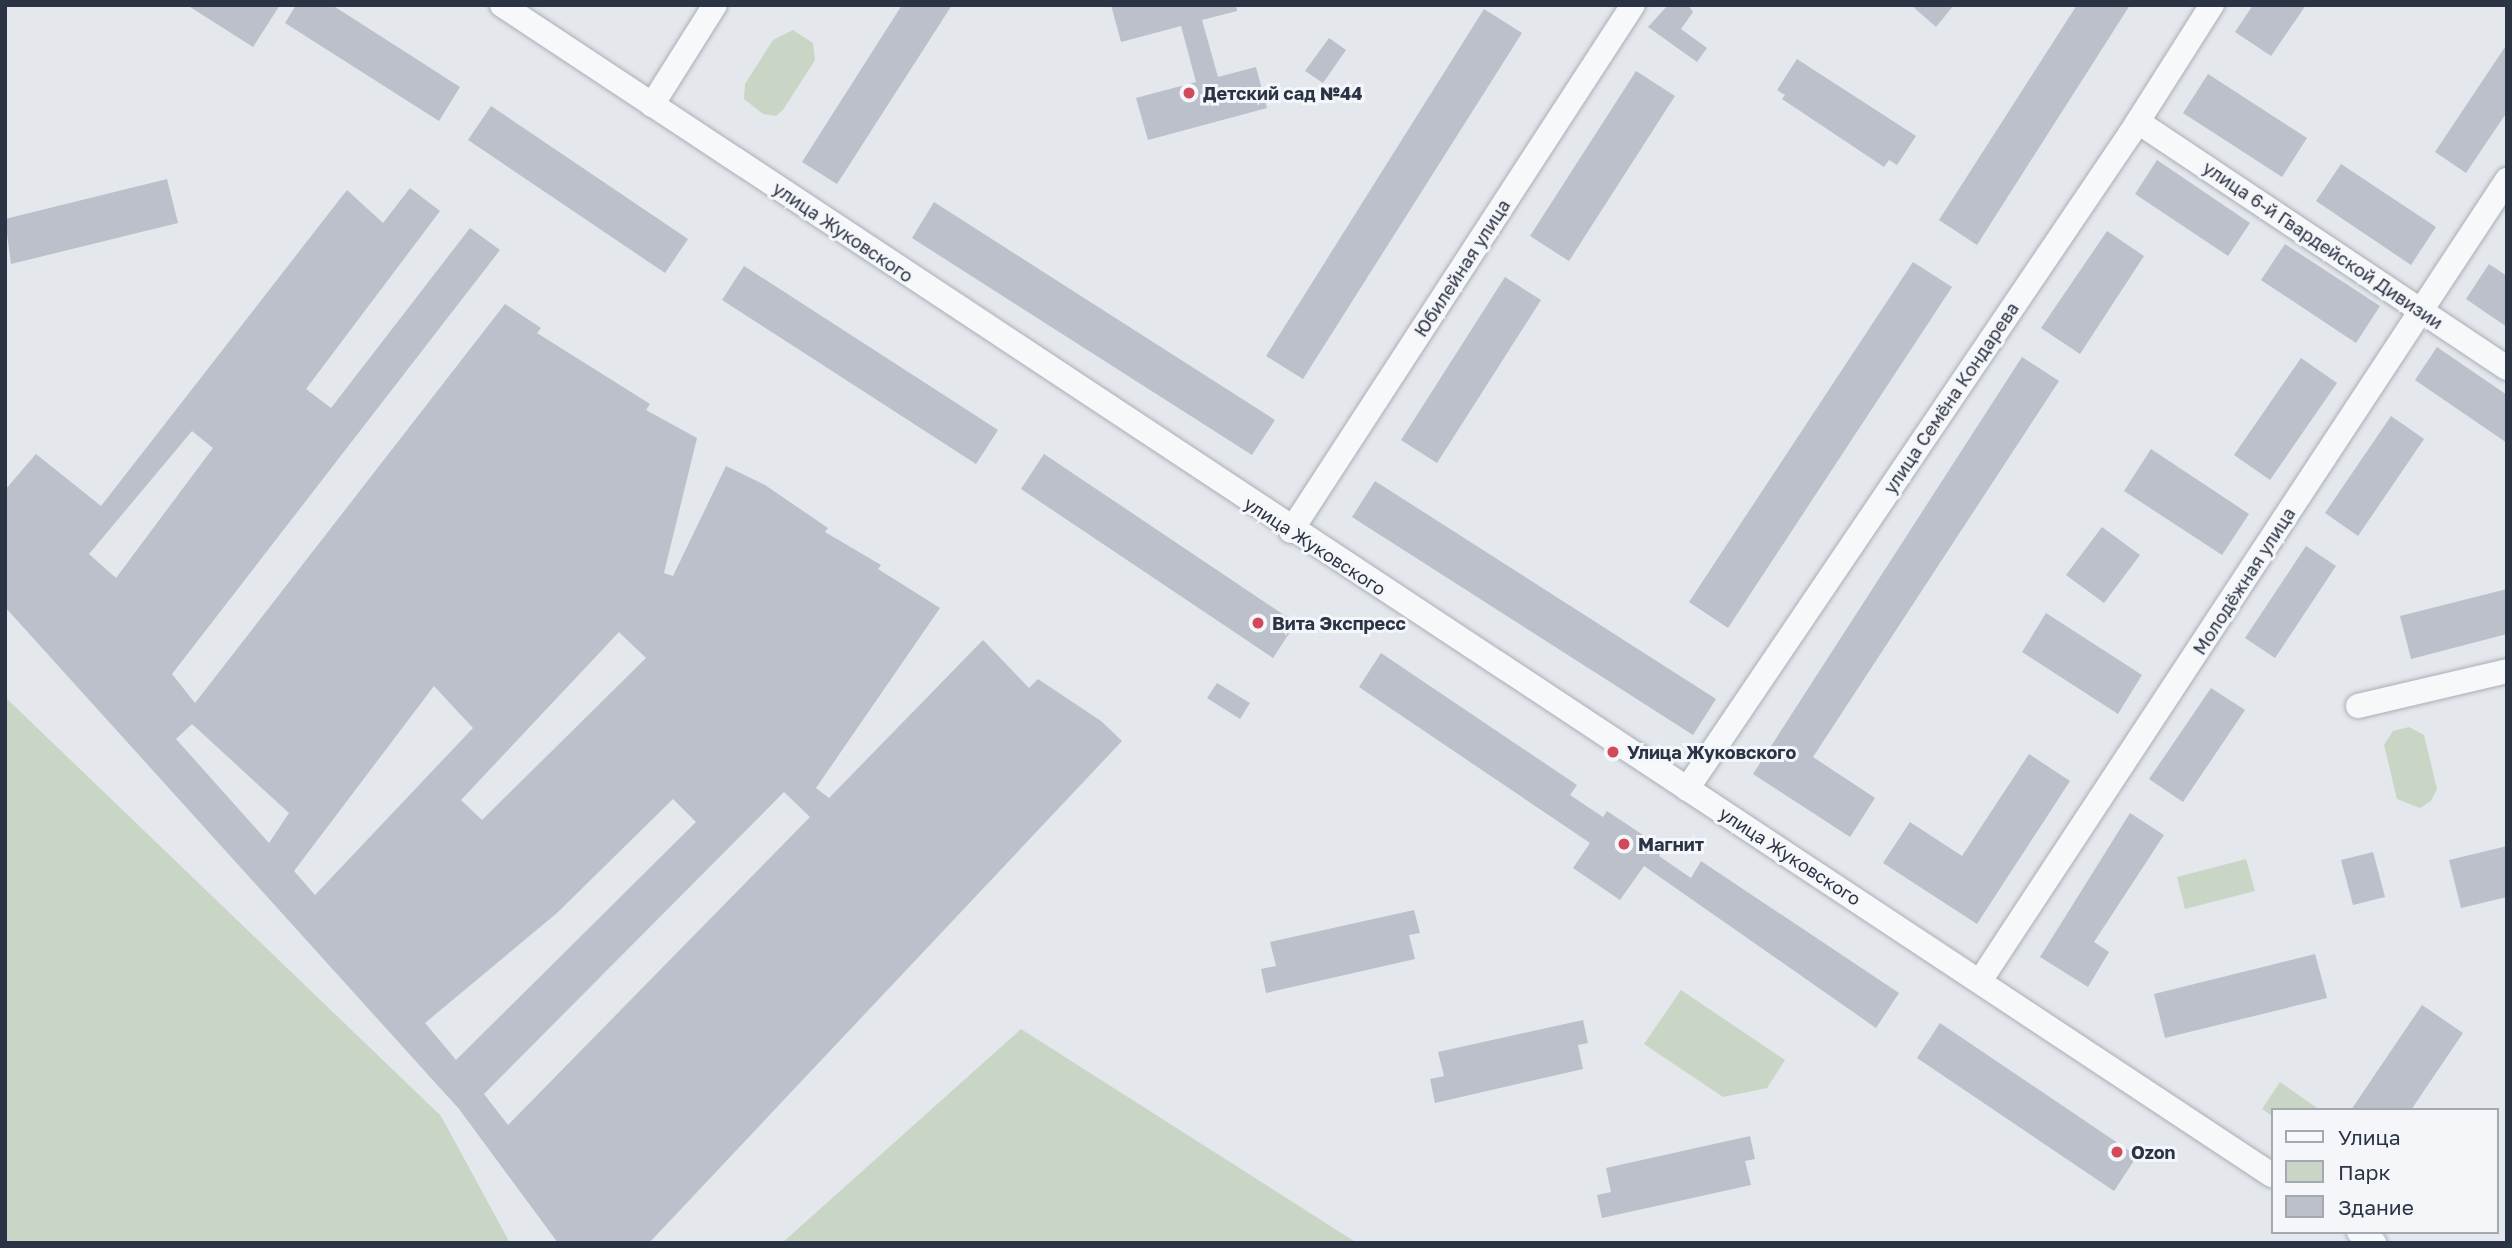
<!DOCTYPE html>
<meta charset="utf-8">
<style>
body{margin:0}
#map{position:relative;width:2512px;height:1248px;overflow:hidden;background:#e4e7ec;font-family:"Golos Text",sans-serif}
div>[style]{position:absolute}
.green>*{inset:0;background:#c9d6c5}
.building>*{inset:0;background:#bbc0ca}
.roads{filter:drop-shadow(0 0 2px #a9aeb7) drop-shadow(0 0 2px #a9aeb7)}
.minor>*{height:24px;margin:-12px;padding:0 12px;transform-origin:12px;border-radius:12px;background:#f7f8fa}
.dots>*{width:19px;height:19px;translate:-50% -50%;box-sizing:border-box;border:4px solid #f4f6f9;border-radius:50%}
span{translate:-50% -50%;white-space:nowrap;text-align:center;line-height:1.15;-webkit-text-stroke:6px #f4f6f9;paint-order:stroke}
.poi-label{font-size:18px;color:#2b3445;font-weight:700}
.left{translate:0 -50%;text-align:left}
.street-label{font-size:18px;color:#2b3445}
.frame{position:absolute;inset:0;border:7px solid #2b3445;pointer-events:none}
.legend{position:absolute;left:2271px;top:1108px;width:228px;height:126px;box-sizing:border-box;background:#f4f6f9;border:2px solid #a4a8b1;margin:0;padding:9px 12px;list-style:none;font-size:21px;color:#2b3445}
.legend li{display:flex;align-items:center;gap:14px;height:35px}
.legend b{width:35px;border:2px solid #a4a8b1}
</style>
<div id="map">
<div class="green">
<div style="clip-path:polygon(793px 30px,813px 43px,815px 60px,783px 110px,776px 116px,763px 114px,744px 99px,745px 84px,773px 40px)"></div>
<div style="clip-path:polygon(5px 697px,441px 1116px,510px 1243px,5px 1243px)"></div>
<div style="clip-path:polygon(2409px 727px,2424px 735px,2437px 789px,2431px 801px,2420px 808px,2397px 799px,2384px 745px,2393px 731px)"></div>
<div style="clip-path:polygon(2246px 859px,2255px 891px,2185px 909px,2177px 877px)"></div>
<div style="clip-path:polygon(1681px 990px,1785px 1060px,1767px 1088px,1723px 1097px,1644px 1044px)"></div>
<div style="clip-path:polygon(1021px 1029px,1357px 1243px,782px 1243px)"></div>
<div style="clip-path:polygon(2280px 1082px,2320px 1110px,2272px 1110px,2272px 1116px,2262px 1109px)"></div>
</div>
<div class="building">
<div style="clip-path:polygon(187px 5px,280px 5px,253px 47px)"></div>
<div style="clip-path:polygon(296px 5px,332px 5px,460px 87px,439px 121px,285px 23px)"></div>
<div style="clip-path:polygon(902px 5px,952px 5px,837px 184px,802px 162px)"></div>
<div style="clip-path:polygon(1111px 5px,1236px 5px,1237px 11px,1202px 20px,1218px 77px,1256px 67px,1267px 108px,1148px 140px,1136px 98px,1196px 82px,1181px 26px,1121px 42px)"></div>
<div style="clip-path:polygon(1668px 5px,1688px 5px,1693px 12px,1681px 29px,1707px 48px,1697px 62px,1648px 27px)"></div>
<div style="clip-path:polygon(1911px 5px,1954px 5px,1936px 27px)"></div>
<div style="clip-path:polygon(2077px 5px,2130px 5px,1977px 245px,1939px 220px)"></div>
<div style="clip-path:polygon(2253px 5px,2306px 5px,2271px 56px,2235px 32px)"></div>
<div style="clip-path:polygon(1484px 9px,1522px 33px,1303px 379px,1266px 356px)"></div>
<div style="clip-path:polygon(1329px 38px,1346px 50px,1323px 83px,1305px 71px)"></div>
<div style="clip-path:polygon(2507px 44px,2507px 112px,2466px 173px,2435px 152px)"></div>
<div style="clip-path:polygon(1797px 59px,1916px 136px,1897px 165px,1889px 160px,1884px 167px,1782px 99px,1785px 95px,1777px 90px)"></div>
<div style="clip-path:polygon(1636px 71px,1675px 96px,1569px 261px,1530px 236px)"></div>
<div style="clip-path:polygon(2208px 74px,2307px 138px,2282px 177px,2183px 113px)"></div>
<div style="clip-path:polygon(491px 106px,688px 239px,665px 273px,468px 140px)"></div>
<div style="clip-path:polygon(2157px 160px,2250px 223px,2228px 256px,2135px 194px)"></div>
<div style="clip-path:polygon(2341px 164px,2436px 227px,2411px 265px,2316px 201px)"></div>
<div style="clip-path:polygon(167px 179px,178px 223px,11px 264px,5px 219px)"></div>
<div style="clip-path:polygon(evenodd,410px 188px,440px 211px,306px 389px,331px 408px,470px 228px,500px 250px,172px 674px,195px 703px,505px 304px,541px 328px,537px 333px,650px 404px,646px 410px,697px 438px,664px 573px,673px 576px,726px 466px,765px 485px,828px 528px,825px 532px,881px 565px,878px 569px,940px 608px,816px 788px,829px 798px,983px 640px,1029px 688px,1038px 679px,1101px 721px,1122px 741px,649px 1243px,558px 1243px,459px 1109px,5px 607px,5px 490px,36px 454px,101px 506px,347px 190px,383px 223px,410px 188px,192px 431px,213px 448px,116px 578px,89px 554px,192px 431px,410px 188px,619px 632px,646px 658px,482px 820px,461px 800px,619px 632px,410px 188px,434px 686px,473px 728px,315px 895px,294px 871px,434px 686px,410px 188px,192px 724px,289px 813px,269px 843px,176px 739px,192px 724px,410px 188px,784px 792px,810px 817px,508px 1125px,484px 1094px,784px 792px,410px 188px,673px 799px,696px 822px,456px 1060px,425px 1023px,557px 913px,673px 799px)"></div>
<div style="clip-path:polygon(934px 202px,1275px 420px,1252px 455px,912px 238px)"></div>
<div style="clip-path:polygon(2107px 231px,2144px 256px,2080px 354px,2041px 328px)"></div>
<div style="clip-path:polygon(2285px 244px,2380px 306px,2356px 343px,2261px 280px)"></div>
<div style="clip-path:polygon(1913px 262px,1952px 287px,1728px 628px,1689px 602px)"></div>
<div style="clip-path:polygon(2489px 264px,2507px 276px,2507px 327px,2466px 299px)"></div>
<div style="clip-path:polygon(744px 266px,998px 430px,976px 464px,722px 300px)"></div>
<div style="clip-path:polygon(1505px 277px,1541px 300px,1437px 463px,1401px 440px)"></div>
<div style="clip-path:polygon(2437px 347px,2507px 395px,2507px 443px,2415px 380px)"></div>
<div style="clip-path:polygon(2022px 357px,2059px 381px,1813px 757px,1875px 798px,1850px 837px,1753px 774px)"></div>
<div style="clip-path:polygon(2301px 358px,2337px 383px,2270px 480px,2234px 455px)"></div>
<div style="clip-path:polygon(2391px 416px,2424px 439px,2358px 536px,2325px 513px)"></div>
<div style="clip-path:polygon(2151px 449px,2249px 514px,2222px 555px,2124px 491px)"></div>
<div style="clip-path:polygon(1044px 454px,1296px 623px,1273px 658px,1021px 489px)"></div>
<div style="clip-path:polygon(1375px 481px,1716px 699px,1693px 735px,1352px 517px)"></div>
<div style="clip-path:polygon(2102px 527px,2140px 555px,2104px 603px,2066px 575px)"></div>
<div style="clip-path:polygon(2306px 546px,2336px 566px,2275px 658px,2245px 638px)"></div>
<div style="clip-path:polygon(2507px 589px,2507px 634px,2411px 659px,2400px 616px)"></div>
<div style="clip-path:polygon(2046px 613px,2142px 675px,2118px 714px,2022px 652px)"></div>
<div style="clip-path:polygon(1381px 653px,1577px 785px,1570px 795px,1603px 817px,1607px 811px,1664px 849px,1659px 856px,1691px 878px,1701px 861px,1899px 993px,1876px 1028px,1644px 866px,1620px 900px,1573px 868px,1590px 843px,1359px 687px)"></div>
<div style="clip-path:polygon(1217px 683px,1250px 703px,1240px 719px,1207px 698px)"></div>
<div style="clip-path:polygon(2211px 688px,2245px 710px,2183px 802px,2149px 779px)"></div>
<div style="clip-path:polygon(2029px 754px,2070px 781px,1977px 924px,1883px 863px,1910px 822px,1962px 856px)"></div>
<div style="clip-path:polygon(2130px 813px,2164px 835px,2094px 942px,2109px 952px,2088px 987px,2040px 957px)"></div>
<div style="clip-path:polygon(2507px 846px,2507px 897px,2461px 908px,2449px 860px)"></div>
<div style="clip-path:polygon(2373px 852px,2385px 897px,2353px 905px,2341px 860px)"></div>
<div style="clip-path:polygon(1414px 910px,1420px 933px,1409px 935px,1415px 959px,1266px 993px,1261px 969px,1276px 966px,1270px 942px)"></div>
<div style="clip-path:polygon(2315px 954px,2327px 998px,2165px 1038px,2154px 994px)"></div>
<div style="clip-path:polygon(2422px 1005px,2463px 1033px,2411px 1110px,2351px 1110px)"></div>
<div style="clip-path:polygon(1583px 1020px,1588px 1043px,1578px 1045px,1583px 1069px,1435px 1103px,1430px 1079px,1444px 1076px,1438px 1052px)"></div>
<div style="clip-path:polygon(1940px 1023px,2137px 1156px,2114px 1191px,1917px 1058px)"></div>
<div style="clip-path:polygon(1750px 1136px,1755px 1159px,1745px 1161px,1751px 1185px,1602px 1218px,1597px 1195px,1611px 1192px,1606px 1168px)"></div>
</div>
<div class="roads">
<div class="minor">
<div style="left:502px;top:5px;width:2122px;rotate:33.47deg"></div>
<div style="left:652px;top:105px;width:118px;rotate:-57.8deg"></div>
<div style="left:2138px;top:122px;width:443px;rotate:33.7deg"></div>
<div style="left:1291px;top:531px;width:627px;rotate:-56.97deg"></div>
<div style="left:2358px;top:706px;width:153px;rotate:-13.2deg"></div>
<div style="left:1687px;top:789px;width:791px;rotate:-55.93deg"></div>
<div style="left:2130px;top:134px;width:153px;rotate:-57.6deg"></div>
<div style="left:1980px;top:981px;width:959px;rotate:-56.66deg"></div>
<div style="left:2359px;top:1232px;width:19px;rotate:36deg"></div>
</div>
</div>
<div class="dots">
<div style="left:1189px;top:93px;background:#d1495b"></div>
<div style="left:1258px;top:623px;background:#d1495b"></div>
<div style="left:1613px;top:752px;background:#d1495b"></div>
<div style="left:1624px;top:844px;background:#d1495b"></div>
<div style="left:2117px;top:1152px;background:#d1495b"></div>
</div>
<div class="poi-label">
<span class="left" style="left:1203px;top:93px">Детский сад №44</span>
<span class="left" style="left:1272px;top:623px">Вита Экспресс</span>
<span class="left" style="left:1627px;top:752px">Улица Жуковского</span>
<span class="left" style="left:1638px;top:844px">Магнит</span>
<span class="left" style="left:2131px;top:1152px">Ozon</span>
</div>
<div class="street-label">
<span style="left:843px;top:232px;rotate:34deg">улица Жуковского</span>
<span style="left:2323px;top:245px;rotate:34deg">улица 6-й Гвардейской Дивизии</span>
<span style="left:1462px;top:268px;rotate:-57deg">Юбилейная улица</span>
<span style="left:1951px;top:398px;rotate:-56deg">улица Семёна Кондарева</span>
<span style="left:1315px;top:546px;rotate:33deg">улица Жуковского</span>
<span style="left:2244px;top:581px;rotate:-57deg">Молодёжная улица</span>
<span style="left:1790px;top:856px;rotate:33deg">улица Жуковского</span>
</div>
<div class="frame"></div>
<ul class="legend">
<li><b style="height:9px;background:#f7f8fa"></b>Улица</li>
<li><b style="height:19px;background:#c9d6c5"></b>Парк</li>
<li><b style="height:19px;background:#bbc0ca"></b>Здание</li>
</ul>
</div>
